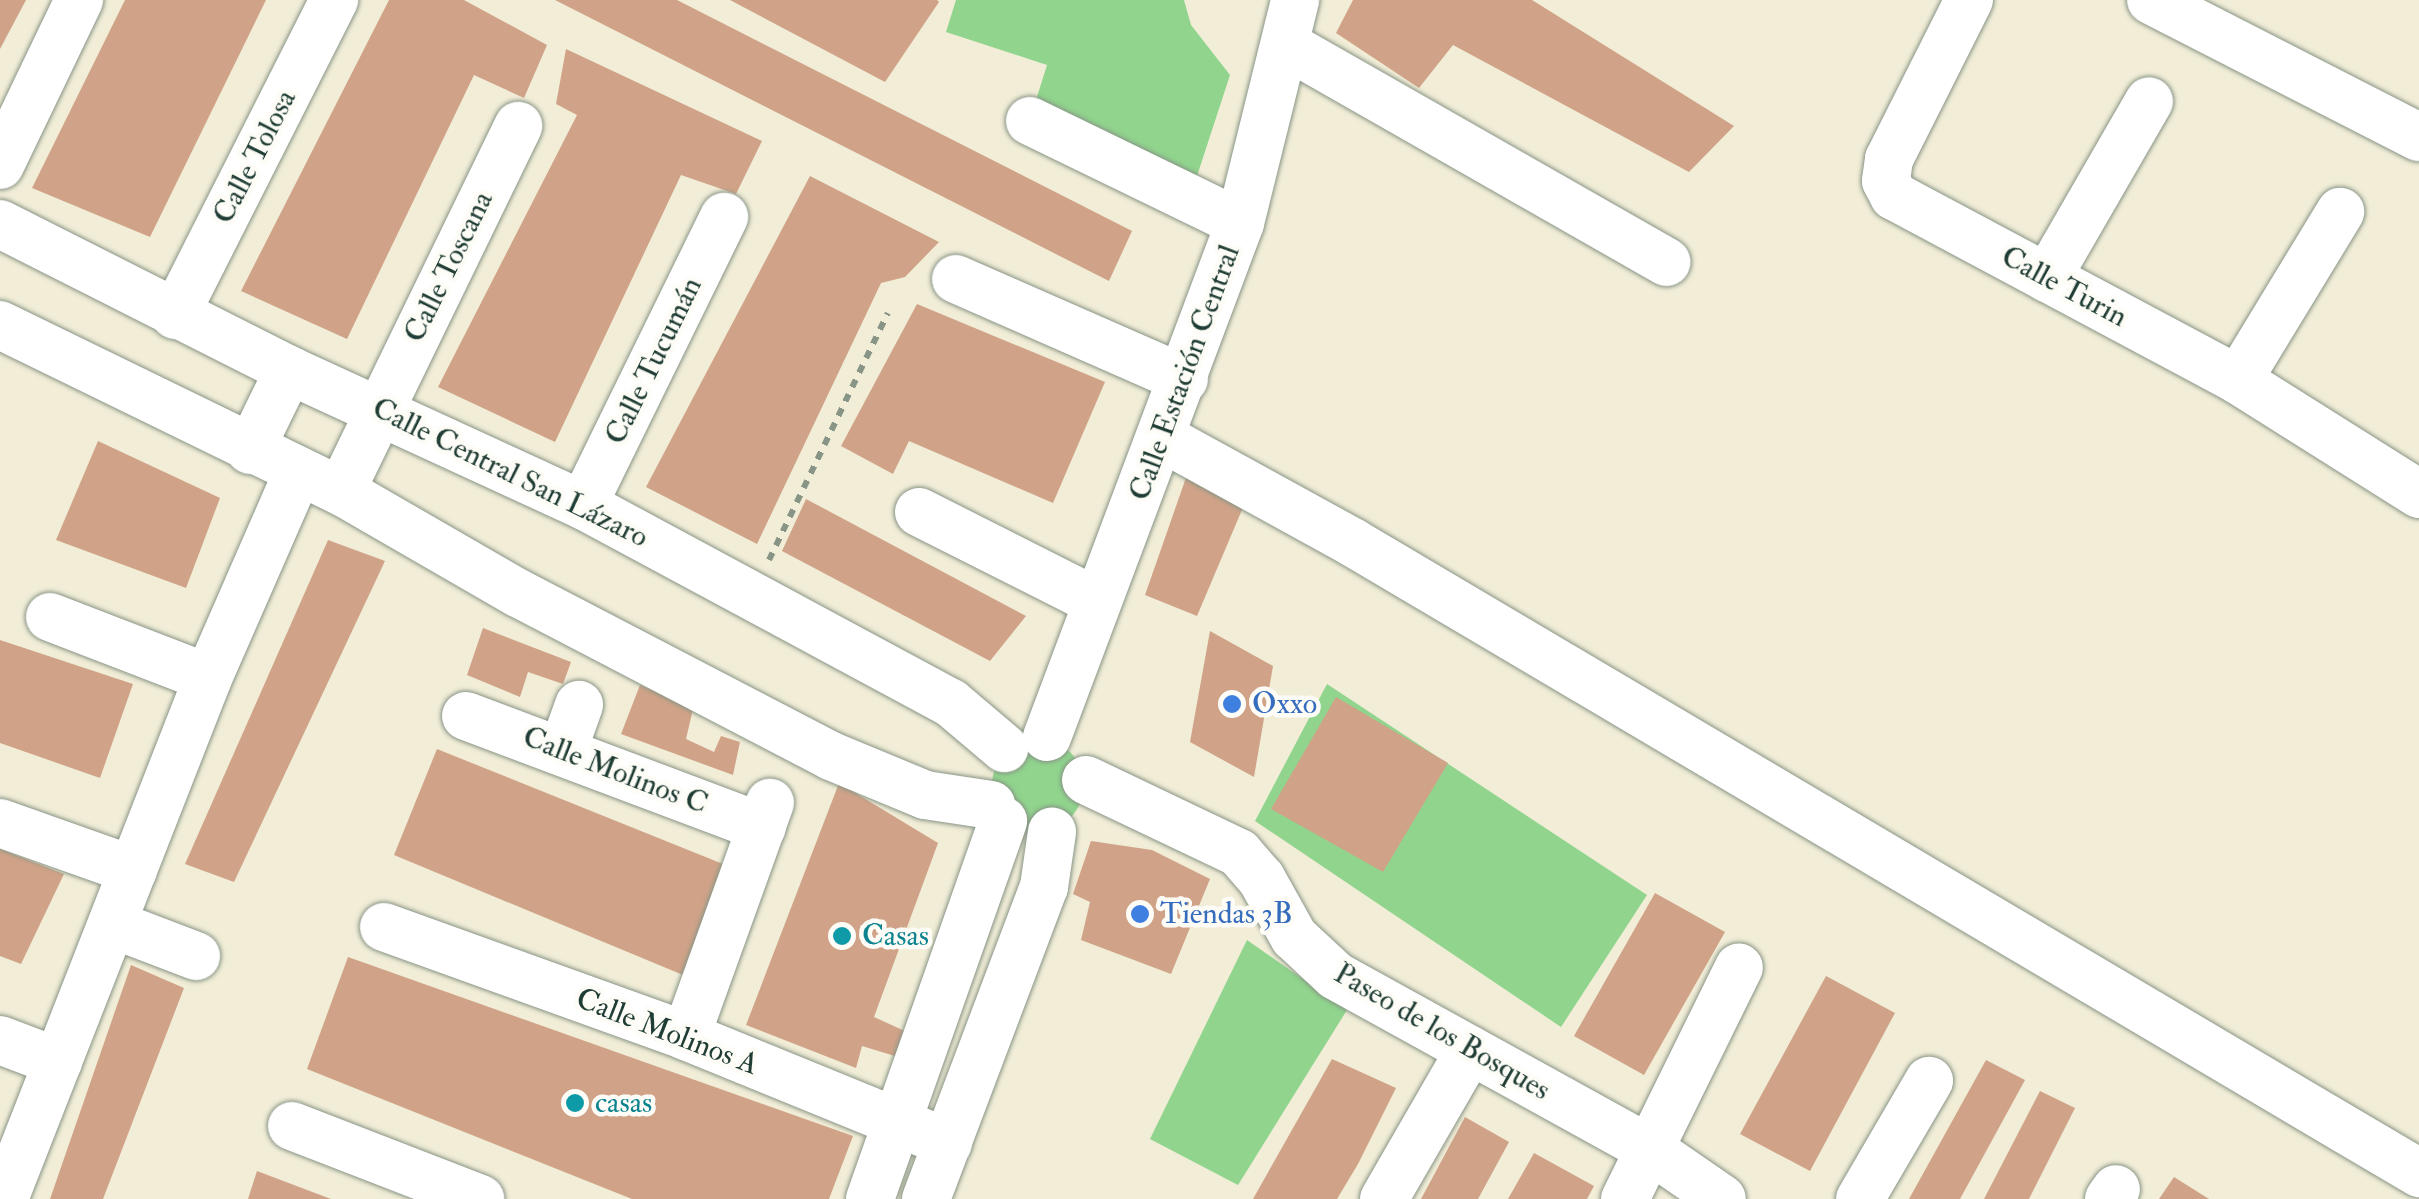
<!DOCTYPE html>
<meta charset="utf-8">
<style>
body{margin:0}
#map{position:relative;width:2419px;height:1199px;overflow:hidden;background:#f1edd7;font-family:"IM FELL Double Pica",serif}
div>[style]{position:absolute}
.green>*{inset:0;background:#90d48d}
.round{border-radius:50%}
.building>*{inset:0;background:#d0a388}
.path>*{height:6px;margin-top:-3px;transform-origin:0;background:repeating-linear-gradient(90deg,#889586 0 8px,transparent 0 16px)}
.roads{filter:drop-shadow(0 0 2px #889586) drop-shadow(0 0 2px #889586)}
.minor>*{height:48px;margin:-24px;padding:0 24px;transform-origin:24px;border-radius:24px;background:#fff}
.dots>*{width:28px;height:28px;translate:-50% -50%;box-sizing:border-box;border:5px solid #fdfcf7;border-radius:50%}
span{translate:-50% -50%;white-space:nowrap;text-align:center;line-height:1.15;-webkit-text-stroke:9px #fdfcf7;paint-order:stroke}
.street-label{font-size:30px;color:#1f3d34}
.shop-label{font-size:30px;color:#366cbe}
.left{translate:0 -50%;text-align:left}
.culture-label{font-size:30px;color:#0d838f}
</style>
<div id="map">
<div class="green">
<div style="clip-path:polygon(956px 0,1184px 0,1191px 25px,1230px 75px,1197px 176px,1036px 100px,1047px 65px,946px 32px)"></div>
<div style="clip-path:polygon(1327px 684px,1647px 895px,1561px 1027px,1255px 821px)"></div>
<div class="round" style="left:992px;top:739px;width:92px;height:92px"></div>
<div style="clip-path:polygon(1247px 940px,1347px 1010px,1238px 1185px,1150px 1139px)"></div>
</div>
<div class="building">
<div style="clip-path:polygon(0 0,26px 0,0 49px)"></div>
<div style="clip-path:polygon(125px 0,266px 0,150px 237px,32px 188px)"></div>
<div style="clip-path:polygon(389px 0,464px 0,547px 45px,524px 98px,474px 75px,347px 339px,241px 291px)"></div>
<div style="clip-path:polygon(555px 0,677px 0,1132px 231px,1109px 281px)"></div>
<div style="clip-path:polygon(730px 0,937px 0,939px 2px,885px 82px)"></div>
<div style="clip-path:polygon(1353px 0,1532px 0,1734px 126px,1689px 172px,1453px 45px,1419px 88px,1336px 33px)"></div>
<div style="clip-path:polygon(566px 49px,762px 141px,736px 194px,681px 175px,555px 442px,438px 387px,577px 115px,556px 104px)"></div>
<div style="clip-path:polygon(810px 176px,939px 242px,905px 277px,881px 283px,757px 544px,646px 487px)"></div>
<div style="clip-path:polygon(917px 304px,1105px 382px,1053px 503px,909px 441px,893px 474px,841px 446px)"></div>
<div style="clip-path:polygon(98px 441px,220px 498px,186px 588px,56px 540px)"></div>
<div style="clip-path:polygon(1188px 472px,1247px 498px,1197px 616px,1145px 595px)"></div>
<div style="clip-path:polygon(806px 499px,1026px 616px,990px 661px,782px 551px)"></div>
<div style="clip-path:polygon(328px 540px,385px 561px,234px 882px,185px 864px)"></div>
<div style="clip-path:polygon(483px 628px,571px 662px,563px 684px,528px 672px,520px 697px,467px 675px)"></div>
<div style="clip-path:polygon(1210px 631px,1273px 666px,1254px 777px,1190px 742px)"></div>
<div style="clip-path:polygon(0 640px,133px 684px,100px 778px,0 743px)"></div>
<div style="clip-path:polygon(640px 685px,693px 709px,686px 739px,714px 752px,721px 736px,740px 742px,733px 775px,621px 734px)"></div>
<div style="clip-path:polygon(1336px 697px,1448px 763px,1383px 872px,1271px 809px)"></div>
<div style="clip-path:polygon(437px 749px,723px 864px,683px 975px,394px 855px)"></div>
<div style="clip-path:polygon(839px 783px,938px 843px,874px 1017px,907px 1032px,898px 1057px,862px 1046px,856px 1068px,746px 1025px)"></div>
<div style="clip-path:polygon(1091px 841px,1152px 850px,1210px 879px,1171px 974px,1081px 940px,1090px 902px,1073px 894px)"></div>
<div style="clip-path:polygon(0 849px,64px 874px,21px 964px,0 956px)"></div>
<div style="clip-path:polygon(1655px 893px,1725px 932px,1644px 1075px,1574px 1036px)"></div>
<div style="clip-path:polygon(348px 957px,853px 1136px,829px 1199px,632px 1199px,307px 1069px)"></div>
<div style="clip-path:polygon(131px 965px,184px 988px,103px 1199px,50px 1199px)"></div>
<div style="clip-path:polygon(1826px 976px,1895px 1013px,1810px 1171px,1740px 1134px)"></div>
<div style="clip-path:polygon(1332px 1059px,1396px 1088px,1358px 1164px,1337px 1199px,1253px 1199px)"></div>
<div style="clip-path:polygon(1986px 1060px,2025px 1080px,1960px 1199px,1909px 1199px)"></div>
<div style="clip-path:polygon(2040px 1091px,2075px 1108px,2029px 1199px,1984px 1199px)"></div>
<div style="clip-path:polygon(1465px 1117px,1509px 1142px,1478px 1199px,1421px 1199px)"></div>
<div style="clip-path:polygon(1534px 1153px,1594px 1186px,1587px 1199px,1508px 1199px)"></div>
<div style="clip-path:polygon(257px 1171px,331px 1199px,248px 1199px)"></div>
<div style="clip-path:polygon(2174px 1177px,2209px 1199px,2159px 1199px)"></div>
</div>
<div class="path">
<div style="left:769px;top:560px;width:274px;rotate:-64.3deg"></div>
</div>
<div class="roads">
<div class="minor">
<div style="left:1969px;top:0;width:178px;rotate:116.7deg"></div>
<div style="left:1889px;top:159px;width:22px;rotate:98deg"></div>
<div style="left:1886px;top:181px;width:17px;rotate:62deg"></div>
<div style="left:1894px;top:196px;width:390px;rotate:28.1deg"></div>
<div style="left:2238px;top:380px;width:214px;rotate:32.2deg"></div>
<div style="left:2151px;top:0;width:301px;rotate:27.1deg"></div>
<div style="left:1286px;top:45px;width:438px;rotate:29.7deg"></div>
<div style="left:1030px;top:121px;width:233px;rotate:25.9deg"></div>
<div style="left:0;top:165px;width:183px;rotate:-64.4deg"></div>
<div style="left:0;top:224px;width:324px;rotate:26.8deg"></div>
<div style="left:289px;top:370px;width:324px;rotate:24.7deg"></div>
<div style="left:583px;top:505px;width:418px;rotate:28.3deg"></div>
<div style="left:951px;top:703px;width:70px;rotate:40.3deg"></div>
<div style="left:2047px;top:278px;width:204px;rotate:-60deg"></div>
<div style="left:956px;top:279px;width:249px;rotate:23.7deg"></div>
<div style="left:175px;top:315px;width:353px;rotate:-63.2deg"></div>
<div style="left:0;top:325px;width:379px;rotate:26deg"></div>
<div style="left:341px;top:491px;width:204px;rotate:30deg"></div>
<div style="left:518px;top:593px;width:353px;rotate:27.5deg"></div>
<div style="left:831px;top:756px;width:102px;rotate:22.5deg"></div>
<div style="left:925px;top:795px;width:67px;rotate:8.6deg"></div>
<div style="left:2238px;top:380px;width:197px;rotate:-58.7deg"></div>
<div style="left:1163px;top:438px;width:216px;rotate:28.8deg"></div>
<div style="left:1352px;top:542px;width:1240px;rotate:30.6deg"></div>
<div style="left:250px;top:450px;width:89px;rotate:-64deg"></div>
<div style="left:341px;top:491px;width:406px;rotate:-64.1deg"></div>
<div style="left:583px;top:505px;width:321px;rotate:-63.9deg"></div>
<div style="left:919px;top:512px;width:199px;rotate:26.8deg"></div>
<div style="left:50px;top:617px;width:169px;rotate:21.1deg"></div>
<div style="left:466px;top:716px;width:316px;rotate:20.6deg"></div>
<div style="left:1047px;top:737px;width:549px;rotate:-69.42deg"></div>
<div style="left:1240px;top:223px;width:230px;rotate:-76.1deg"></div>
<div style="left:563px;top:750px;width:48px;rotate:-70.4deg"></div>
<div style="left:1086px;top:780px;width:170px;rotate:25.5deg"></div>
<div style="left:1239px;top:853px;width:33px;rotate:49deg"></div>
<div style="left:1261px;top:878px;width:68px;rotate:60.8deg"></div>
<div style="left:1294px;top:937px;width:57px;rotate:42.9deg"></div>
<div style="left:1336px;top:976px;width:360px;rotate:28.9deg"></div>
<div style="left:1651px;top:1150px;width:86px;rotate:34.6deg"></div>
<div style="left:0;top:823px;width:141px;rotate:19.5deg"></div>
<div style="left:112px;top:924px;width:90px;rotate:20.9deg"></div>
<div style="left:384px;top:927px;width:321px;rotate:19.8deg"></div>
<div style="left:686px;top:1036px;width:283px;rotate:22.2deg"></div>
<div style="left:686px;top:1036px;width:248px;rotate:-70.2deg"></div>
<div style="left:0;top:1040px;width:62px;rotate:20.8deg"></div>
<div style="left:292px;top:1126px;width:202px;rotate:21.2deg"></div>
<div style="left:4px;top:1199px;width:560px;rotate:-68.62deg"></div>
<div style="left:208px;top:678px;width:225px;rotate:-66.4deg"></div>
<div style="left:870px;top:1199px;width:401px;rotate:-70.6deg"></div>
<div style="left:926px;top:1199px;width:334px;rotate:-69.3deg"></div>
<div style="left:1044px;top:887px;width:56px;rotate:-81.7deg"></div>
<div style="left:1384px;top:1199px;width:172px;rotate:-60deg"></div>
<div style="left:1625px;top:1199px;width:258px;rotate:-63.8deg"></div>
<div style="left:1860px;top:1199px;width:137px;rotate:-59.7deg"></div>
<div style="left:2109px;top:1199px;width:12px;rotate:-55deg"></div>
</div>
</div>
<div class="dots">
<div style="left:1232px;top:704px;background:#3f7fe0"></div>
<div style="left:1140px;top:914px;background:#3f7fe0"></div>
<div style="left:842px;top:936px;background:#0f9aa8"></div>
<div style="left:575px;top:1103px;background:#0f9aa8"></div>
</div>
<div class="street-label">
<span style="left:255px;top:157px;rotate:-63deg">Calle Tolosa</span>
<span style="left:449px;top:267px;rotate:-64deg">Calle Toscana</span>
<span style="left:2064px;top:287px;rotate:28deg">Calle Turin</span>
<span style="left:654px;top:361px;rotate:-64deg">Calle Tucumán</span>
<span style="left:1185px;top:373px;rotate:-70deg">Calle Estación Central</span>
<span style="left:510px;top:473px;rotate:26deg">Calle Central San Lázaro</span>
<span style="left:615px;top:771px;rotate:21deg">Calle Molinos C</span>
<span style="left:667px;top:1032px;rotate:21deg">Calle Molinos A</span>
<span style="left:1442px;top:1032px;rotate:30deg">Paseo de los Bosques</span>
</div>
<div class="shop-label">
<span class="left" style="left:1252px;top:704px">Oxxo</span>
<span class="left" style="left:1160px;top:914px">Tiendas 3B</span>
</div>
<div class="culture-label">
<span class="left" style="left:862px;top:936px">Casas</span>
<span class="left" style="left:595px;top:1103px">casas</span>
</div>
</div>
